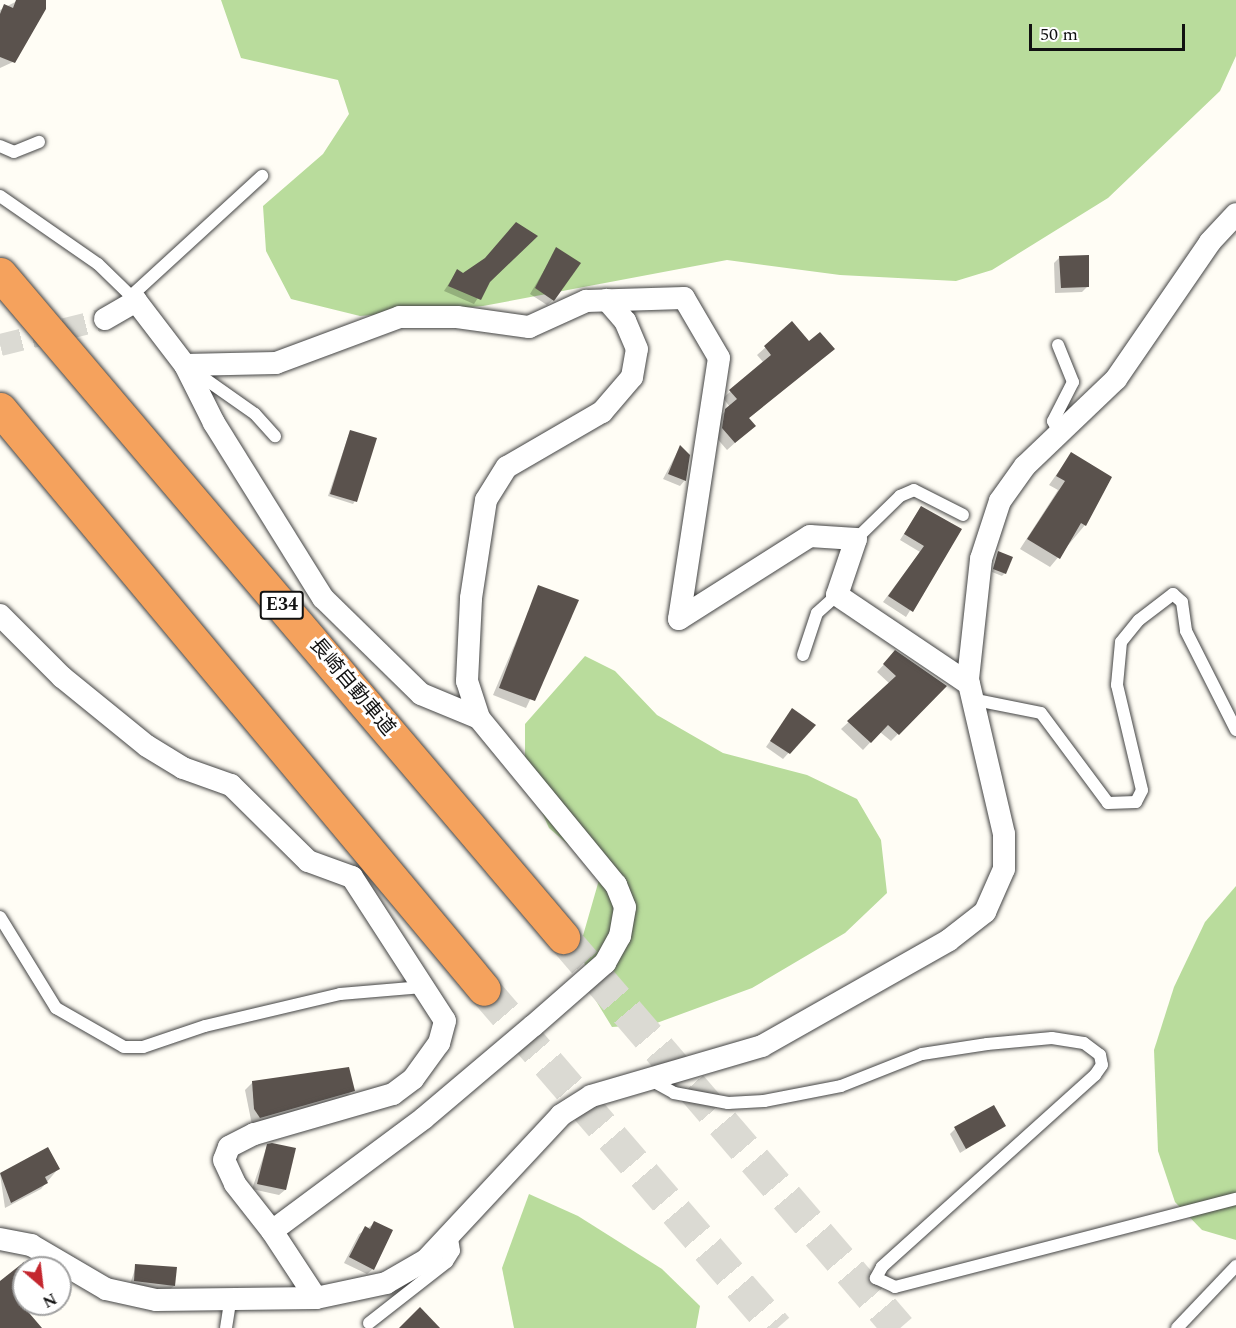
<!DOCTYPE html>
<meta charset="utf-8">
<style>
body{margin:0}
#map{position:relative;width:1236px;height:1328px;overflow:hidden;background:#fffdf5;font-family:Spectral,"Noto Sans JP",serif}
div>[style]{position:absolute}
.forest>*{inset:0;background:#b9dc9c}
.shadow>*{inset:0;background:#0003}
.building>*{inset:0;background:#5a524d}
.minor-tunnel>*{height:22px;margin-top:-11px;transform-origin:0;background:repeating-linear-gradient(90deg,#dbdad3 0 22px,transparent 0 33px)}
.motorway-tunnel>*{height:33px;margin-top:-16.5px;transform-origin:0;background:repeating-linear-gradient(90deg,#dbdad3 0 33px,transparent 0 49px)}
.roads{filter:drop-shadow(0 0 2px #444) drop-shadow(0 0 2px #444)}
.service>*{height:12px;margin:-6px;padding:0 6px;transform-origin:6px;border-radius:6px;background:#fff}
.minor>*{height:22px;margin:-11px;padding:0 11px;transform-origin:11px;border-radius:11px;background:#fff}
.motorway>*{height:33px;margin:-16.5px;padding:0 16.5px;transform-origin:16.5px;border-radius:16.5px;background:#f5a25d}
span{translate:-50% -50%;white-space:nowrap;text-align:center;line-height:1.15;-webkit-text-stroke:6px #fff;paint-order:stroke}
.shield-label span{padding:2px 4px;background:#fff;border:2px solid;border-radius:4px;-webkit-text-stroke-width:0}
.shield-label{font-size:18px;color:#111;font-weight:700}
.street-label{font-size:20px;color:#111}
.north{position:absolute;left:12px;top:1256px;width:60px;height:60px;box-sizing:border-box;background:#fff;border:2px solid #a0a0a0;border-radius:50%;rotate:152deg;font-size:16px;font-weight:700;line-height:24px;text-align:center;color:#111}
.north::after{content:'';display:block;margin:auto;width:21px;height:27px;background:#c4262e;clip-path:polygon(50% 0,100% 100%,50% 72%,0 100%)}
.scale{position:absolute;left:1029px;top:24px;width:156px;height:27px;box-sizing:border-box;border:3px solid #111;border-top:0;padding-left:8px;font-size:18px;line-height:21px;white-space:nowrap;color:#111;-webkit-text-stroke:4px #fff;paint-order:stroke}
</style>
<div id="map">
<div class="forest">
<div style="clip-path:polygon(221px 0,1236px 0,1236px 56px,1220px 91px,1108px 198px,992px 270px,956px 281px,840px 275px,727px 260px,483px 306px,360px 316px,291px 299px,266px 251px,263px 206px,323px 154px,349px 114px,338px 80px,241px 58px)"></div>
<div style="clip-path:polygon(585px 656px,615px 671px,657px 715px,723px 753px,807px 775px,857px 799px,881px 840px,887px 893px,845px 933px,752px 988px,654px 1024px,612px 1027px,593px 996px,580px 946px,601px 873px,549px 828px,525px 775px,525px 724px)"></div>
<div style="clip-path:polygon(1236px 886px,1236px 1240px,1202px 1230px,1175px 1202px,1158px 1151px,1154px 1050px,1174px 987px,1205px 922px)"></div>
<div style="clip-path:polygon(529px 1194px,578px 1216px,662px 1269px,700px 1306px,696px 1328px,514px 1328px,502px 1268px)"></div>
</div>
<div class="shadow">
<div style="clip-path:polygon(43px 0,13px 62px,0 68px,0 10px,17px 1px)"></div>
<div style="clip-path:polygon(557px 249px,553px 300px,547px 305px,530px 294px)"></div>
<div style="clip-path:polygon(1060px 257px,1088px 286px,1082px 292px,1055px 293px,1054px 263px)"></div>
<div style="clip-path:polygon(457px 271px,488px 282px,474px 304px,444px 291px)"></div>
<div style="clip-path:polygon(792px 324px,808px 344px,833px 349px,748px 419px,746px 433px,727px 450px,715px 436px,718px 418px,730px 407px,723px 398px,764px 363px,757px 355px)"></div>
<div style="clip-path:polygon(350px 431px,355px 501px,353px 504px,328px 496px)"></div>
<div style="clip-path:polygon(680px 447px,685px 480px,680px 486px,663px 479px)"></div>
<div style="clip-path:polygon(1071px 454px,1085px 525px,1050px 567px,1020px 549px,1058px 490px,1049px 485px)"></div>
<div style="clip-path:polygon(921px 507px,960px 529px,906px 617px,883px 602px,920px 552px,900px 540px)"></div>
<div style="clip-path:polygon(998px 553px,1005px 573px,1002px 576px,992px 572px)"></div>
<div style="clip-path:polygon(539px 587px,577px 601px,526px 708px,493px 695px)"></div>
<div style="clip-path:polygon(888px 660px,945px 686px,891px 741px,880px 732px,863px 750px,841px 729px,890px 684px,877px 672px)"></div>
<div style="clip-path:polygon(792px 710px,814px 725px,783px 759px,766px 747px)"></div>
<div style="clip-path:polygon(253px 1082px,353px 1090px,345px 1098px,252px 1125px,245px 1090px)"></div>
<div style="clip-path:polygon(1004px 1126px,960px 1153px,950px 1134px,955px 1129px)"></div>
<div style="clip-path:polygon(267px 1146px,285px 1190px,279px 1195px,252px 1189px)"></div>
<div style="clip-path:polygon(47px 1149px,58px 1169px,41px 1189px,5px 1208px,0 1174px)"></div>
<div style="clip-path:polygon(375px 1223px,373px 1269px,367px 1274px,344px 1263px,359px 1234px)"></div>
<div style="clip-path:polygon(136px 1266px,174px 1286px,168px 1291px,129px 1287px)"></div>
</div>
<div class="building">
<div style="clip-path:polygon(16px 0,46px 0,46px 9px,15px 63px,0 57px,0 14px,4px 4px,13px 8px)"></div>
<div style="clip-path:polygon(516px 222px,538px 236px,490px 282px,481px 300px,448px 286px,457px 269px,463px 273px,485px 258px)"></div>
<div style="clip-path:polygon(556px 247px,581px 263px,554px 301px,535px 288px)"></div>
<div style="clip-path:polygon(1089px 255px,1089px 287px,1061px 288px,1059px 256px)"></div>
<div style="clip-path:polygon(792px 321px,809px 341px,820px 332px,835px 349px,749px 418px,756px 426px,735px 443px,722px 428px,725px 409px,737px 399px,729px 390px,771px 355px,764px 346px)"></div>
<div style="clip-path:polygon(350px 430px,377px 438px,357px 502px,330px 494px)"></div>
<div style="clip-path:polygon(680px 445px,690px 455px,686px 481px,668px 474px)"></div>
<div style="clip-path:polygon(1071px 452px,1112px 477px,1086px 526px,1081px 523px,1060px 559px,1027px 539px,1065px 481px,1056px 476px)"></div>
<div style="clip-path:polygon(921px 506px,962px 529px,913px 612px,888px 596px,924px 546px,904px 534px)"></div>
<div style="clip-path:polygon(998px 551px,1013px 557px,1006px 574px,993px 569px)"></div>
<div style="clip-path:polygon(538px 585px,579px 600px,535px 701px,499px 688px)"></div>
<div style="clip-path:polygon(895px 650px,947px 686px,899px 735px,888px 725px,871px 743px,847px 721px,896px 676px,883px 664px)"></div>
<div style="clip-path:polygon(792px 708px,816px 725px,790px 754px,770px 741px)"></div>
<div style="clip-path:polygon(349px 1067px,355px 1091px,260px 1118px,254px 1109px,252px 1081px)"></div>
<div style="clip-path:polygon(994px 1105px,1006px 1126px,966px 1149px,954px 1127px)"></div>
<div style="clip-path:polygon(272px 1143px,296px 1148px,286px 1190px,257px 1184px,267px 1144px)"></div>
<div style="clip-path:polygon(48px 1147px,60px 1169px,45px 1177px,48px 1183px,11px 1203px,0 1173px)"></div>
<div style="clip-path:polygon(374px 1221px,393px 1230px,374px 1270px,349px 1257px,365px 1226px,370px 1229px)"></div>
<div style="clip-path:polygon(24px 1262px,24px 1307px,42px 1328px,0 1328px,0 1281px)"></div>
<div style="clip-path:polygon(135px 1264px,177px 1267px,175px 1286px,134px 1281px)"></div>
<div style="clip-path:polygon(420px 1307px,440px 1328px,399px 1328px)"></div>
</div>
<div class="minor-tunnel">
<div style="left:0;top:345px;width:108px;rotate:-13.9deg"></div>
</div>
<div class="motorway-tunnel">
<div style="left:563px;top:937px;width:516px;rotate:49.33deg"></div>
<div style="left:484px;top:989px;width:448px;rotate:49.2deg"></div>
</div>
<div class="roads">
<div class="service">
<div style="left:0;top:146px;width:15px;rotate:23deg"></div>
<div style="left:14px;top:152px;width:27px;rotate:-22deg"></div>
<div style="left:0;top:196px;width:119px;rotate:34.8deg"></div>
<div style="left:98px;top:264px;width:52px;rotate:44.2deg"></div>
<div style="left:131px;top:296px;width:178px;rotate:-42.5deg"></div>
<div style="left:1058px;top:345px;width:40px;rotate:68deg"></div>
<div style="left:1073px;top:382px;width:44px;rotate:117.1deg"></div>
<div style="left:1053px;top:421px;width:13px;rotate:63deg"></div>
<div style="left:191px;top:369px;width:78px;rotate:35.1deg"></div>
<div style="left:255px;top:414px;width:30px;rotate:48deg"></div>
<div style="left:856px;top:539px;width:62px;rotate:-44.3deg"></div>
<div style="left:900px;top:496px;width:15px;rotate:-23deg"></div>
<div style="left:914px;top:490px;width:55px;rotate:27deg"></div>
<div style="left:803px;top:655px;width:44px;rotate:-71.6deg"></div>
<div style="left:817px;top:613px;width:27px;rotate:-42deg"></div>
<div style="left:971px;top:699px;width:71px;rotate:11.3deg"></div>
<div style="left:1041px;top:713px;width:112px;rotate:53.3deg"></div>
<div style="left:1108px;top:803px;width:28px;rotate:-2deg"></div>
<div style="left:1136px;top:802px;width:13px;rotate:-63deg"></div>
<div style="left:1142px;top:790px;width:108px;rotate:-103.4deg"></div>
<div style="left:1117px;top:685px;width:43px;rotate:-84.7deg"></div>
<div style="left:1121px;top:642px;width:28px;rotate:-51deg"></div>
<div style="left:1139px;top:620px;width:43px;rotate:-37.4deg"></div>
<div style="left:1173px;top:594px;width:12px;rotate:42deg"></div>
<div style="left:1182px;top:602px;width:29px;rotate:82deg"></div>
<div style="left:1186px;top:631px;width:111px;rotate:63.2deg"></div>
<div style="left:0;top:917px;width:107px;rotate:58.4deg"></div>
<div style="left:56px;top:1008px;width:78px;rotate:29.8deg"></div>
<div style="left:124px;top:1047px;width:19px"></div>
<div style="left:143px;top:1047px;width:65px;rotate:-18.7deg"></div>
<div style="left:205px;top:1026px;width:139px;rotate:-13.3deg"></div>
<div style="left:340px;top:994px;width:83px;rotate:-4.8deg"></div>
<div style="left:649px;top:1079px;width:29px;rotate:29deg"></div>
<div style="left:674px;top:1093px;width:55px;rotate:10.5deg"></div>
<div style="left:728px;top:1103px;width:36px;rotate:-3deg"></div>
<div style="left:764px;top:1101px;width:78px;rotate:-11deg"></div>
<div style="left:841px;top:1086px;width:87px;rotate:-21.6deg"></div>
<div style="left:922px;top:1054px;width:66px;rotate:-8.7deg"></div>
<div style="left:987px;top:1044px;width:65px;rotate:-5.3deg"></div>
<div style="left:1052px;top:1038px;width:32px;rotate:9deg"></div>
<div style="left:1084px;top:1043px;width:20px;rotate:37deg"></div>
<div style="left:1100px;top:1055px;width:10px;rotate:79deg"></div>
<div style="left:1102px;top:1065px;width:12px;rotate:125deg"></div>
<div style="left:1095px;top:1075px;width:287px;rotate:138deg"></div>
<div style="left:882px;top:1267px;width:13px;rotate:119deg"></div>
<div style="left:876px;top:1278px;width:21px;rotate:25deg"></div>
<div style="left:895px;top:1287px;width:352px;rotate:-14.5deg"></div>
<div style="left:369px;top:1323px;width:99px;rotate:-38deg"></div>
<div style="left:447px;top:1262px;width:13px;rotate:-58deg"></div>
<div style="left:454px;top:1251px;width:18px;rotate:-99deg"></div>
<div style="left:226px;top:1328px;width:26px;rotate:-81deg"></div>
<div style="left:1177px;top:1328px;width:86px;rotate:-46.4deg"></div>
</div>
<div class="minor">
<div style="left:105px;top:319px;width:36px;rotate:-30deg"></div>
<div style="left:136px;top:301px;width:81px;rotate:52.6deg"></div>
<div style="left:185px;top:365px;width:65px;rotate:63.4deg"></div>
<div style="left:214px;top:423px;width:206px;rotate:58.1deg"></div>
<div style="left:323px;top:598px;width:137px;rotate:44.4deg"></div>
<div style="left:421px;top:694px;width:63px;rotate:22.5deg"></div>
<div style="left:185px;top:365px;width:91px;rotate:-1.3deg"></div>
<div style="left:276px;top:363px;width:132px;rotate:-20.4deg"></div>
<div style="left:400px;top:317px;width:57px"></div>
<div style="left:457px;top:317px;width:73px;rotate:7.9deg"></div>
<div style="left:529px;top:327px;width:63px;rotate:-24.5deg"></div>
<div style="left:586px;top:301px;width:98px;rotate:-1.8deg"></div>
<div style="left:684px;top:298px;width:69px;rotate:59.7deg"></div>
<div style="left:719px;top:358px;width:264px;rotate:98.7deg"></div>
<div style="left:679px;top:619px;width:155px;rotate:-32.4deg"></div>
<div style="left:810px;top:536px;width:46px;rotate:3.7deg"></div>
<div style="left:856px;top:539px;width:59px;rotate:108.7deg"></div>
<div style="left:837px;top:595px;width:159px;rotate:34deg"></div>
<div style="left:0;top:615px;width:88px;rotate:45deg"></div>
<div style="left:62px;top:677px;width:109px;rotate:39.1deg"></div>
<div style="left:147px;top:746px;width:42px;rotate:31.4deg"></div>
<div style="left:183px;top:768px;width:51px;rotate:19.5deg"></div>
<div style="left:231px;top:785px;width:108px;rotate:44.6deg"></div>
<div style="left:308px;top:861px;width:47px;rotate:20deg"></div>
<div style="left:352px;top:877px;width:171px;rotate:57.1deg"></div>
<div style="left:445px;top:1021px;width:23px;rotate:105deg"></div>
<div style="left:439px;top:1043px;width:44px;rotate:125.8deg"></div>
<div style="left:413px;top:1079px;width:25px;rotate:143deg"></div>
<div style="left:393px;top:1094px;width:145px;rotate:163.9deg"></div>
<div style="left:254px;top:1134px;width:28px;rotate:153deg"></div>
<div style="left:229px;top:1147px;width:14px;rotate:111deg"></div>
<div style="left:224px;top:1160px;width:26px;rotate:65deg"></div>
<div style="left:235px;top:1184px;width:60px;rotate:51.8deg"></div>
<div style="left:0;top:1239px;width:32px;rotate:11deg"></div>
<div style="left:31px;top:1245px;width:87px;rotate:30.4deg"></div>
<div style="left:106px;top:1289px;width:51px;rotate:12.4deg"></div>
<div style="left:156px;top:1300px;width:160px;rotate:-0.7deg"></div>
<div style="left:316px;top:1298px;width:72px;rotate:-12.1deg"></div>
<div style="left:386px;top:1283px;width:46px;rotate:-29.9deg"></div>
<div style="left:426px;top:1260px;width:198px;rotate:-47deg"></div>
<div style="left:561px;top:1115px;width:36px;rotate:-32deg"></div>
<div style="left:591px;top:1096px;width:178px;rotate:-16.3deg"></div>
<div style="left:762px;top:1046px;width:215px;rotate:-29.5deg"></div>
<div style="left:949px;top:940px;width:46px;rotate:-37.9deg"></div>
<div style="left:985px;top:912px;width:47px;rotate:-66.2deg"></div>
<div style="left:1004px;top:869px;width:35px;rotate:-90deg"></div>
<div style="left:1004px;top:834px;width:159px;rotate:-103.1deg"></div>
<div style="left:968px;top:679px;width:121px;rotate:-83.8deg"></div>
<div style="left:981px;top:559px;width:61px;rotate:-71.9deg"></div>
<div style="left:1000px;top:501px;width:43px;rotate:-54.5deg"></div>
<div style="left:1025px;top:466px;width:126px;rotate:-43.7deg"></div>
<div style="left:1116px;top:379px;width:166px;rotate:-55.5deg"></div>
<div style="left:1210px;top:242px;width:38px;rotate:-47deg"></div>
<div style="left:316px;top:1298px;width:80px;rotate:-123.3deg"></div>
<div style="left:272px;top:1231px;width:189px;rotate:-36.6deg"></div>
<div style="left:424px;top:1118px;width:143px;rotate:-40.2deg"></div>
<div style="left:533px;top:1026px;width:96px;rotate:-41.2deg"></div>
<div style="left:605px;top:963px;width:31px;rotate:-61deg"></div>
<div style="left:620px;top:936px;width:29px;rotate:-80deg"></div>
<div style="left:625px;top:907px;width:24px;rotate:-112deg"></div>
<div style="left:616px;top:885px;width:216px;rotate:-129.4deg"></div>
<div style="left:479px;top:718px;width:39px;rotate:-108deg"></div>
<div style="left:467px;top:681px;width:83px;rotate:-87.2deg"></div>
<div style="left:471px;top:598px;width:99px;rotate:-81.3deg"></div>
<div style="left:486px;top:500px;width:39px;rotate:-58deg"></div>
<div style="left:507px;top:467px;width:110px;rotate:-30.1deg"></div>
<div style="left:602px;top:412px;width:46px;rotate:-49.4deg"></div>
<div style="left:632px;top:377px;width:28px;rotate:-80deg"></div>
<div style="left:637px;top:349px;width:30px;rotate:-113deg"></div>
<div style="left:625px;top:321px;width:28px;rotate:-131deg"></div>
</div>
<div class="motorway">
<div style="left:0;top:274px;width:870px;rotate:49.66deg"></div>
<div style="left:0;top:409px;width:755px;rotate:50.16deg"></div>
</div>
</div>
<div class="shield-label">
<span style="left:282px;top:605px">E34</span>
</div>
<div class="street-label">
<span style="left:352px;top:687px;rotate:50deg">長崎自動車道</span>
</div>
<div class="north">N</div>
<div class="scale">50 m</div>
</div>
